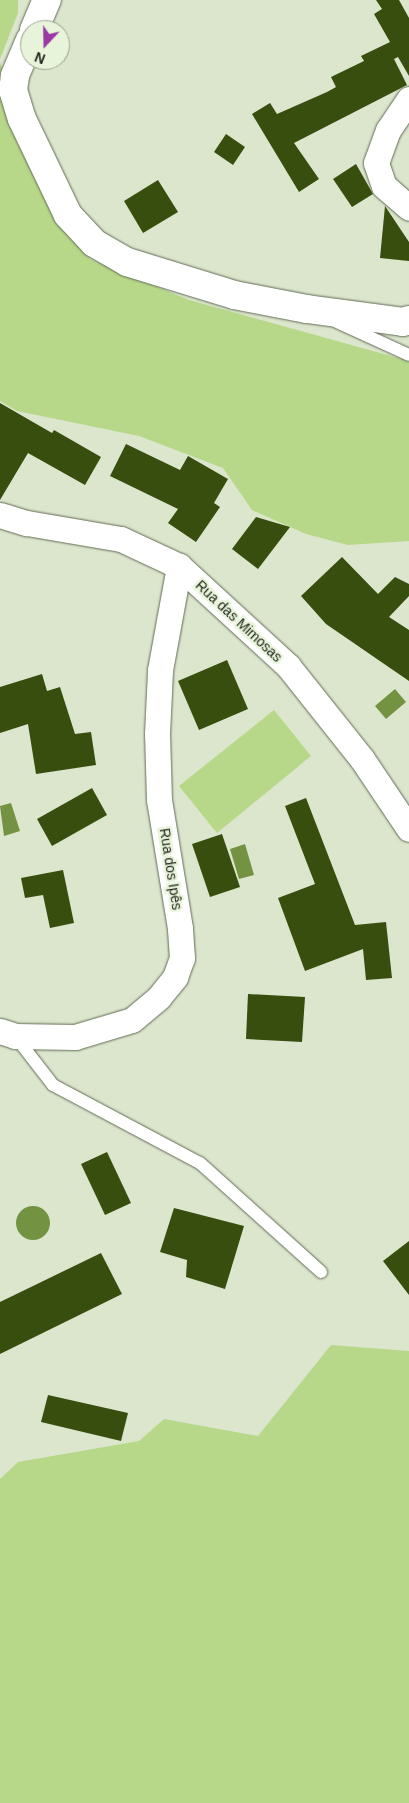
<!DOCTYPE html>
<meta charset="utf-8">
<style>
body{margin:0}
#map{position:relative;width:409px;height:1803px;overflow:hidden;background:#dbe6cd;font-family:Helvetica,sans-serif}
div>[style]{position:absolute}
.green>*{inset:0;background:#b7d889}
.water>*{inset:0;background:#739342}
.round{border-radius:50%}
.building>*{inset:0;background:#384e0e}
.roads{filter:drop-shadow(0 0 1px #626b55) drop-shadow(0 0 1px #626b55)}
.service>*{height:12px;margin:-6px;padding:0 6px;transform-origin:6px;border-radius:6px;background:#fff}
.minor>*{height:25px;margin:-12.5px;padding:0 12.5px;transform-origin:12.5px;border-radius:12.5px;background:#fff}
.tertiary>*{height:28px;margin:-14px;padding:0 14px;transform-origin:14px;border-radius:14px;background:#fff}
span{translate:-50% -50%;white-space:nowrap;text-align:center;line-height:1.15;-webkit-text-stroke:5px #e8f4da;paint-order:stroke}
.street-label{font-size:14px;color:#22261d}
.north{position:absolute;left:20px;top:20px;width:50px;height:50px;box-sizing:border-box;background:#e8f4da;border:1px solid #99a28e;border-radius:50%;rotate:201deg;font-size:14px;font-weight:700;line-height:20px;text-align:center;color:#22261d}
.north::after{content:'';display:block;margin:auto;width:18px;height:22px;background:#9939a2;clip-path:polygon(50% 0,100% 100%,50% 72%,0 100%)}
</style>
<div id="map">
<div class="green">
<div style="clip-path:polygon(0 0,18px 0,18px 13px,0 59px)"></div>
<div style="clip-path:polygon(0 62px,42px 188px,90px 259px,189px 300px,409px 361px,409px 541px,348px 545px,306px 534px,252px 510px,223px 468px,139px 436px,17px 411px,0 401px)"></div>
<div style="clip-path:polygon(274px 710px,311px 756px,217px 833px,179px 786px)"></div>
<div style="clip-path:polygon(331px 1345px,409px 1351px,409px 1803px,0 1803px,0 1479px,18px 1462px,139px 1441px,164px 1419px,258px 1436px)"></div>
</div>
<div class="water">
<div style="clip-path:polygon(395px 689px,406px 702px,386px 719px,375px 706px)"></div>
<div style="clip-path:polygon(11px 803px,20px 831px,4px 836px,0 806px)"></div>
<div style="clip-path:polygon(245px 844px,254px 875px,239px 879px,230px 849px)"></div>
<div class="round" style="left:16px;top:1206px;width:34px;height:34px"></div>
</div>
<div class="building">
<div style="clip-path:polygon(376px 0,399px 0,409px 18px,409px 76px,398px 57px,394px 59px,407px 85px,294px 143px,319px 179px,299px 192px,252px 114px,270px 103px,277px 114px,327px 92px,336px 87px,331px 77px,364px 61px,361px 56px,390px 42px,374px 14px,382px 9px)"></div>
<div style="clip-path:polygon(226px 134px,245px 147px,233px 165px,214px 152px)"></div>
<div style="clip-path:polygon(356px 164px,373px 194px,352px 207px,333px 179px)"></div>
<div style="clip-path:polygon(158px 180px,178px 212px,143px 233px,124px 201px)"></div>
<div style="clip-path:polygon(385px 206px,409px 242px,409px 261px,380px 258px)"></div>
<div style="clip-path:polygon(0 403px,52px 433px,54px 430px,101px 457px,85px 485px,28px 453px,0 500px)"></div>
<div style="clip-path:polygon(126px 444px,180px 470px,188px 456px,228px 479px,214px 503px,220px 507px,196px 542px,168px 523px,178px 509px,110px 476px)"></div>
<div style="clip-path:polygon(256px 517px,290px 527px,258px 569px,232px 549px)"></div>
<div style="clip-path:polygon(342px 557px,378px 594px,395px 577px,409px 584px,409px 596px,389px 617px,409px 630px,409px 681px,326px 624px,301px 596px)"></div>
<div style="clip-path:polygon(227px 660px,248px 709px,199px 730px,178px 681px)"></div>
<div style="clip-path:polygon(42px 674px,47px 691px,60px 687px,75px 734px,91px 732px,96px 765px,36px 774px,28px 724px,0 733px,0 687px)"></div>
<div style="clip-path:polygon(92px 788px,107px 815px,52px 846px,37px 819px)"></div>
<div style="clip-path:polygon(306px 798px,355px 925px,386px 922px,392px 978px,366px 980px,363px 949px,305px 971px,278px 898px,315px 884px,285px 806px)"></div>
<div style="clip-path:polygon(222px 834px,240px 887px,210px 897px,192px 844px)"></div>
<div style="clip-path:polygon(63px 870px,74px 923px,50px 928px,43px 895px,25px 898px,21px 878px)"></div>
<div style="clip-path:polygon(248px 994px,305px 997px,302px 1042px,246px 1039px)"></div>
<div style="clip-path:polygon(107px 1152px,131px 1203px,105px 1215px,81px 1164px)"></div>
<div style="clip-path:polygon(174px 1208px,244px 1226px,225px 1289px,186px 1277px,187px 1260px,160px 1252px)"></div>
<div style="clip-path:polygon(409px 1241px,409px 1295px,383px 1261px)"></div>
<div style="clip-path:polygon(101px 1253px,122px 1294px,0 1354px,0 1302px)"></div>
<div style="clip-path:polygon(48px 1395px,128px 1413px,121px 1441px,41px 1422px)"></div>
</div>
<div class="roads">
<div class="service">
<div style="left:337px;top:322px;width:79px;rotate:24.6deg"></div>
<div style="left:15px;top:1036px;width:62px;rotate:52.2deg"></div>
<div style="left:53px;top:1085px;width:166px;rotate:28deg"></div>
<div style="left:200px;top:1163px;width:163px;rotate:42deg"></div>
</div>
<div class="minor">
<div style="left:409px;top:99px;width:37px;rotate:124deg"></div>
<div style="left:388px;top:130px;width:35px;rotate:110deg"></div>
<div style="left:376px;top:163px;width:24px;rotate:71deg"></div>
<div style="left:384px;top:186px;width:33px;rotate:41deg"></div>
<div style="left:0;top:515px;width:28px;rotate:17deg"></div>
<div style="left:27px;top:523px;width:95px;rotate:9.7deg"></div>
<div style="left:121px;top:539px;width:64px;rotate:25deg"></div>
<div style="left:179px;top:566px;width:148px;rotate:42.5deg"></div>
<div style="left:288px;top:666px;width:119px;rotate:51.5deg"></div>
<div style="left:362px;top:759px;width:84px;rotate:56.1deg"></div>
<div style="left:0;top:1031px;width:16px;rotate:18deg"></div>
<div style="left:15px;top:1036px;width:60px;rotate:1deg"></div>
<div style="left:75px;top:1037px;width:59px;rotate:-16.6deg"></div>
<div style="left:132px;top:1020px;width:35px;rotate:-40deg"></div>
<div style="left:159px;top:997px;width:26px;rotate:-51deg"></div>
<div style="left:175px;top:977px;width:20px;rotate:-70deg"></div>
<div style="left:182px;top:958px;width:30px;rotate:-94deg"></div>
<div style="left:180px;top:928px;width:130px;rotate:-99.3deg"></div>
<div style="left:159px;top:800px;width:66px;rotate:-91.7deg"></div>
<div style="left:157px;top:734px;width:64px;rotate:-87.3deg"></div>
<div style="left:160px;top:670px;width:106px;rotate:-79.6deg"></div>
</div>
<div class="tertiary">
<div style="left:34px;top:30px;width:33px;rotate:-67deg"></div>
<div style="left:30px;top:40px;width:39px;rotate:113deg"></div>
<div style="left:15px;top:76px;width:14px;rotate:98deg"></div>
<div style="left:13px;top:90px;width:30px;rotate:73deg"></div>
<div style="left:22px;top:119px;width:106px;rotate:64.4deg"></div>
<div style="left:68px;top:215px;width:38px;rotate:47deg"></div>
<div style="left:94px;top:243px;width:38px;rotate:30deg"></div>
<div style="left:127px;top:262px;width:112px;rotate:17.1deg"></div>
<div style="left:234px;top:295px;width:74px;rotate:10.9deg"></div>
<div style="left:307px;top:309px;width:97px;rotate:7.7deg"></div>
<div style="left:403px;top:322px;width:6px;rotate:-18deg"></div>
</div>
</div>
<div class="street-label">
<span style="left:239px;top:621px;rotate:43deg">Rua das Mimosas</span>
<span style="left:171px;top:869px;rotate:81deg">Rua dos Ipês</span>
</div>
<div class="north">N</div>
</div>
